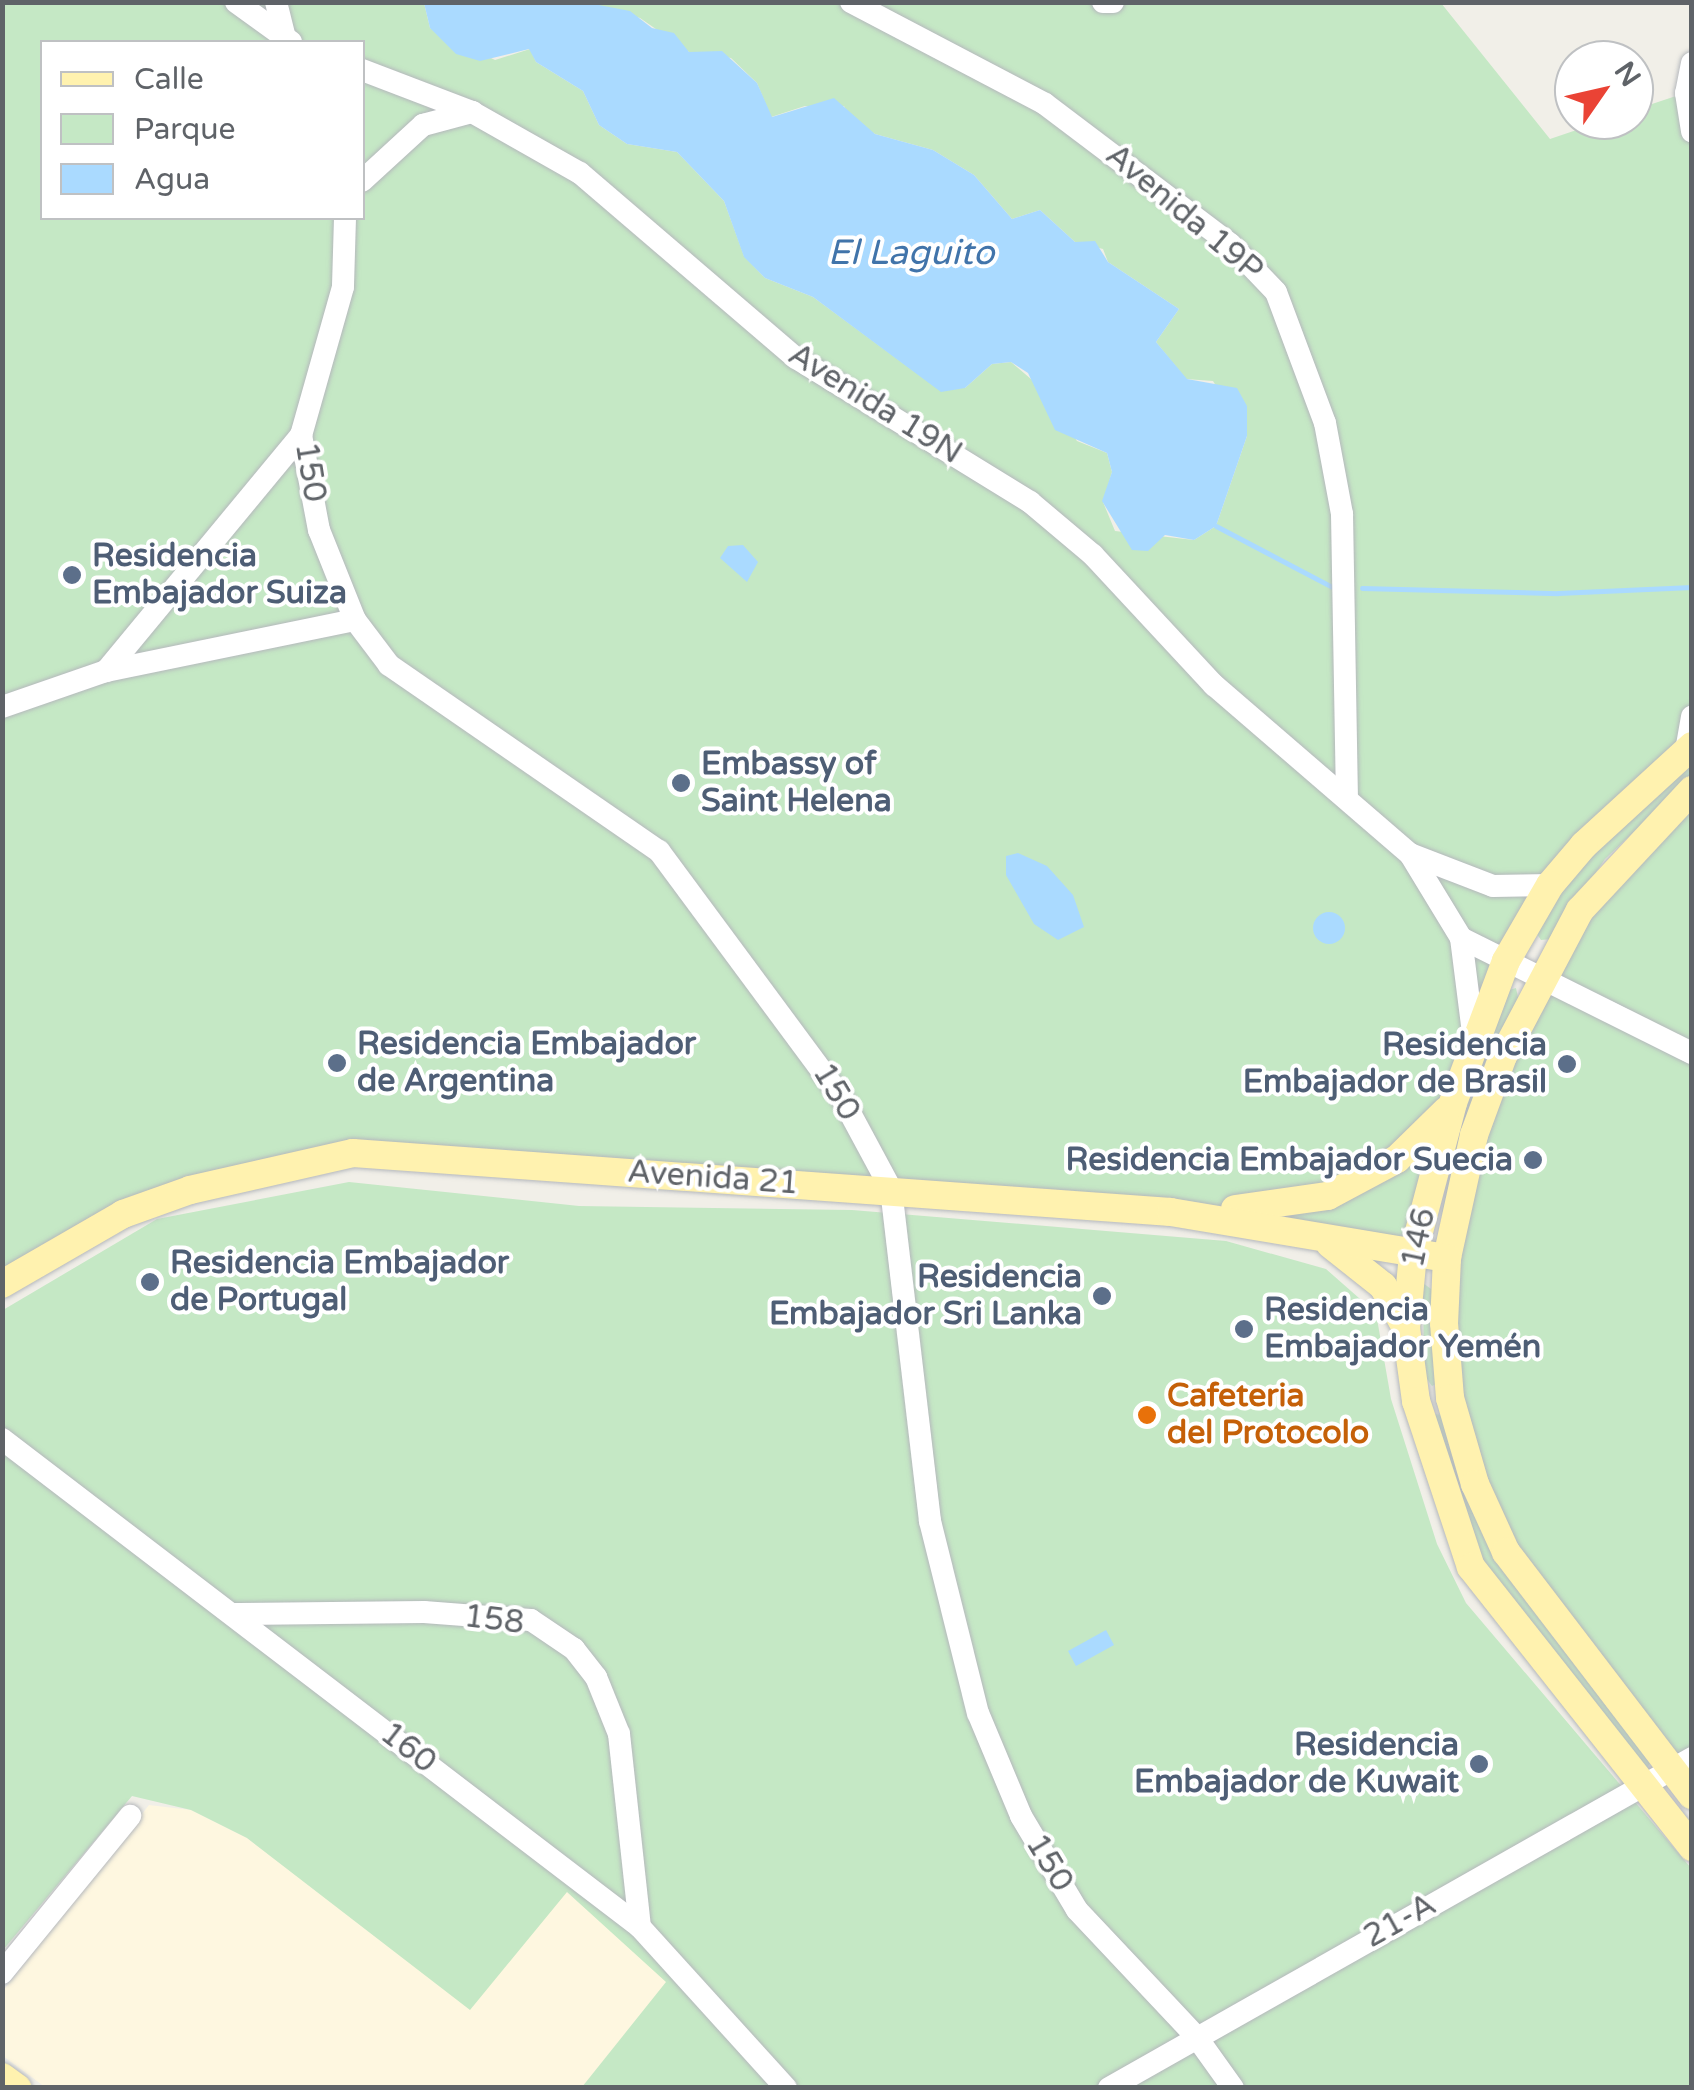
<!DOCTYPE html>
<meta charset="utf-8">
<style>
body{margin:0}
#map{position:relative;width:1694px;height:2090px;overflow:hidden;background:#f1efe8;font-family:"Varela Round",sans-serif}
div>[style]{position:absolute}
.commercial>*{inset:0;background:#fef7e0}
.green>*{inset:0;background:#c5e8c5}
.water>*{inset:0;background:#aadaff}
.round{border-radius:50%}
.stream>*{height:5px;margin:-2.5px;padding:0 2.5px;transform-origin:2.5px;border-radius:2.5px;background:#aadaff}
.roads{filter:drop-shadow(0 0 2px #b5b8bc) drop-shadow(0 0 2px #b5b8bc)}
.minor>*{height:22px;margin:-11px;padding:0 11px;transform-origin:11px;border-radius:11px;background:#fff}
.major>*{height:28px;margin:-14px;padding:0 14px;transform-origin:14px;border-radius:14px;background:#fff2af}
.dots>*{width:28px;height:28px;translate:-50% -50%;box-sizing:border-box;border:5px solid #fff;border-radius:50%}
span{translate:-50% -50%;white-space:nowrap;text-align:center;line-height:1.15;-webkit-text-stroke:8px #fff;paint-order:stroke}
.street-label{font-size:32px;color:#5f6368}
.service-label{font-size:32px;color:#4e5e75;font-weight:700}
.left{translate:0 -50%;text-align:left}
.right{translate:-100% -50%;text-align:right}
.food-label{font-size:32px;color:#c56008;font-weight:700}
.water-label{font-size:35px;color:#4174aa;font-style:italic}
.frame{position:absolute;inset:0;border:5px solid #5f6368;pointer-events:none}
.legend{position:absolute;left:40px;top:40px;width:325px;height:180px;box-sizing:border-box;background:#fff;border:2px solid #bfc1c3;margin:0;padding:12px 18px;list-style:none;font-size:30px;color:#5f6368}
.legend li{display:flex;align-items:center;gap:20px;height:50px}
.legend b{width:50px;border:2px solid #bfc1c3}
.north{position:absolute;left:1554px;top:40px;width:100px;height:100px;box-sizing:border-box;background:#fff;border:2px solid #bfc1c3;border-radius:50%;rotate:56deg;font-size:28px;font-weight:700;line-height:40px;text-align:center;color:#5f6368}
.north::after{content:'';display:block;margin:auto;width:35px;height:45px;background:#ea4335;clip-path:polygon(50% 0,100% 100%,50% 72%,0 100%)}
</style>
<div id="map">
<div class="commercial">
<div style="clip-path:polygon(149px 1805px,191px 1810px,247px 1838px,470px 2009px,566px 1891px,667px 1982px,582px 2088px,45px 2087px,3px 2056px,2px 1992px)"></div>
</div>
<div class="green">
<div style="clip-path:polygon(evenodd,3px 3px,424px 3px,430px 28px,495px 60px,530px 49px,536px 62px,583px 91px,599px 125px,627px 144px,677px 152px,724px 201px,744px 256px,765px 278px,813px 297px,915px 372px,965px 388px,992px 364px,1011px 362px,1038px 385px,1077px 441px,1107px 453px,1112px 472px,1103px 502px,1115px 531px,1194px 540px,1216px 526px,1247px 436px,1213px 381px,1186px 379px,1156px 342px,1179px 309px,1108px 262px,1103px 249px,1075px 242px,1040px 210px,1012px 219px,974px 175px,933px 150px,875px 134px,850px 118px,844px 106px,805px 106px,771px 117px,757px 83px,731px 58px,689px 52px,640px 18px,583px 3px,1441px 3px,1550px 139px,1606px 120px,1634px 120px,1634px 110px,1685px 93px,1691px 63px,1691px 746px,1626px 802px,1506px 961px,1413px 1254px,1246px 1222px,353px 1153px,190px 1190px,3px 1284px,3px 3px,42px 42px,362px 42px,362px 218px,42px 218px,42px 42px)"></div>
<div style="clip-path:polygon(1691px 762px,1691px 778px,1605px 859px,1551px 939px,1541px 940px,1537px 934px,1563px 887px,1609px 835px)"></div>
<div style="clip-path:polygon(1691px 790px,1691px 1795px,1475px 1484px,1444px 1323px,1474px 1135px,1580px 910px)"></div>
<div style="clip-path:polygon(1516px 988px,1519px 1002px,1441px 1216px,1465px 1104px,1509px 990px)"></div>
<div style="clip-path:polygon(349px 1182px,579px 1206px,852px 1210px,1226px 1241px,1326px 1269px,1376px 1313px,1391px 1399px,1437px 1544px,1466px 1603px,1691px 1868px,1691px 2087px,582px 2087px,666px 1982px,567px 1892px,470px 2010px,247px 1838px,191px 1810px,132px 1796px,3px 1950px,3px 1310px,157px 1219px)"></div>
<div style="clip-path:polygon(1423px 1283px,1435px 1292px,1438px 1383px,1432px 1386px,1424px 1375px)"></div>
<div style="clip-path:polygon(1433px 1414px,1443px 1415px,1478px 1516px,1651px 1762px,1646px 1769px,1488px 1574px,1471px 1543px)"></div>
</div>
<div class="water">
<div style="clip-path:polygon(583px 2px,630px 11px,652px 28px,674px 33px,689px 52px,722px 51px,757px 83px,772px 117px,834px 98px,875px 134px,933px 150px,974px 175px,1012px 219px,1040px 210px,1075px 242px,1095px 241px,1108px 262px,1179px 309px,1156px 342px,1187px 379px,1237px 388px,1247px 406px,1247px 436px,1216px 526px,1194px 540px,1165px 535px,1148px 551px,1132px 550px,1102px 501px,1112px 472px,1107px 453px,1055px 430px,1028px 373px,1011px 362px,992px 364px,965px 388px,941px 392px,813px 297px,765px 278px,744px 257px,724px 201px,677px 152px,627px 144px,599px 125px,583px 91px,536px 62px,529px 49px,480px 61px,456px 54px,430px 28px,424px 3px)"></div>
<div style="clip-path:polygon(743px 545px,758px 562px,747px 582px,720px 558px,728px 546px)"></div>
<div style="clip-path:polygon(1018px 853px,1047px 866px,1073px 895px,1084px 927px,1058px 940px,1034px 924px,1006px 875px,1006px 856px)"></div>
<div class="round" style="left:1313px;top:912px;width:32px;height:32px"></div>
<div style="clip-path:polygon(1106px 1630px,1114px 1645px,1076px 1666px,1068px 1651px)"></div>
</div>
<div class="stream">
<div style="left:1216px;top:526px;width:131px;rotate:27.7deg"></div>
<div style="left:1362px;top:588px;width:196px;rotate:1.5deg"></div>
<div style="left:1558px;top:593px;width:134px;rotate:-2.6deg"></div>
</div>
<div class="roads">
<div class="minor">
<div style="left:236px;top:2px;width:68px;rotate:36deg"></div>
<div style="left:276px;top:2px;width:38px;rotate:76deg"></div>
<div style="left:851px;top:2px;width:219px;rotate:27.7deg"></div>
<div style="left:1045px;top:104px;width:232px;rotate:37.1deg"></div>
<div style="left:1230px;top:244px;width:66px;rotate:46.2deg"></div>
<div style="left:1276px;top:292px;width:140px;rotate:69.5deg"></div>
<div style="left:1325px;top:423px;width:93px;rotate:79.4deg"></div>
<div style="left:1342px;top:514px;width:283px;rotate:89deg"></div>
<div style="left:1103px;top:2px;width:10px"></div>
<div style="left:1692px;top:63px;width:31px;rotate:101deg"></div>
<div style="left:1686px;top:93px;width:39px;rotate:81deg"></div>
<div style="left:362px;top:70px;width:118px;rotate:20.9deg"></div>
<div style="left:472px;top:112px;width:124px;rotate:29.5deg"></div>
<div style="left:580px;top:173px;width:284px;rotate:40.6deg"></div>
<div style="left:796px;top:358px;width:275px;rotate:31.6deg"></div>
<div style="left:1030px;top:502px;width:82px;rotate:40.1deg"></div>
<div style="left:1093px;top:555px;width:178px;rotate:47.1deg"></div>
<div style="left:1214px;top:685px;width:259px;rotate:40.8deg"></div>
<div style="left:1410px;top:854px;width:98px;rotate:58.7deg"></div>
<div style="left:1461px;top:938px;width:258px;rotate:26.5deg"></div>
<div style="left:362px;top:181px;width:83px;rotate:-42.6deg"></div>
<div style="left:423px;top:125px;width:51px;rotate:-14.9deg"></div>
<div style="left:345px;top:218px;width:69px;rotate:91.7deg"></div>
<div style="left:343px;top:287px;width:154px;rotate:105.8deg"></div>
<div style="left:301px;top:435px;width:97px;rotate:79.3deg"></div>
<div style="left:319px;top:530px;width:97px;rotate:68.2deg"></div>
<div style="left:355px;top:620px;width:56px;rotate:52.9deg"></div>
<div style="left:389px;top:665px;width:328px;rotate:34.6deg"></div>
<div style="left:659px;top:851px;width:310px;rotate:53.5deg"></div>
<div style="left:843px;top:1100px;width:101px;rotate:61.7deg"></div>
<div style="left:891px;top:1189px;width:334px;rotate:83.3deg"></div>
<div style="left:930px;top:1521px;width:198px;rotate:76deg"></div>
<div style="left:978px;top:1713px;width:112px;rotate:67.3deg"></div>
<div style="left:1021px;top:1816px;width:109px;rotate:59.2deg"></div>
<div style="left:1077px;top:1910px;width:172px;rotate:46.7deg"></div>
<div style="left:1195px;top:2035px;width:65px;rotate:54.4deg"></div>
<div style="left:106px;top:671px;width:306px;rotate:-50.4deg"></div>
<div style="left:2px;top:707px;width:110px;rotate:-19.1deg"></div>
<div style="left:106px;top:671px;width:254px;rotate:-11.6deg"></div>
<div style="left:1686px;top:751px;width:35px;rotate:-80deg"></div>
<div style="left:1410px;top:854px;width:89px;rotate:21.1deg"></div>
<div style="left:1493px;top:886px;width:57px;rotate:-1deg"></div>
<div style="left:1461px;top:938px;width:104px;rotate:82.8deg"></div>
<div style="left:2px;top:1439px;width:803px;rotate:37.41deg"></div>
<div style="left:640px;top:1927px;width:217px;rotate:47.8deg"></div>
<div style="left:235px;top:1614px;width:189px;rotate:-0.6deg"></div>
<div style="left:424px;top:1612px;width:107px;rotate:4.3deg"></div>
<div style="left:531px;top:1620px;width:52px;rotate:34deg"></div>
<div style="left:574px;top:1649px;width:36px;rotate:52deg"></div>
<div style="left:596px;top:1677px;width:61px;rotate:68deg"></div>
<div style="left:619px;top:1734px;width:194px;rotate:83.8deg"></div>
<div style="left:2px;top:1973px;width:203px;rotate:-50.8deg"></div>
<div style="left:1109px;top:2088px;width:670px;rotate:-29.51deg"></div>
</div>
<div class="major">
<div style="left:1692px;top:746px;width:147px;rotate:137.5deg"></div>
<div style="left:1584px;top:845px;width:52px;rotate:130.4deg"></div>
<div style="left:1550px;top:885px;width:88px;rotate:120.1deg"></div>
<div style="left:1506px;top:961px;width:152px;rotate:110.5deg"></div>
<div style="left:1453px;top:1103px;width:156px;rotate:104.8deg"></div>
<div style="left:1413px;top:1254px;width:74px;rotate:95.4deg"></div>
<div style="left:1406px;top:1328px;width:74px;rotate:82.2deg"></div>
<div style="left:1416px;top:1401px;width:175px;rotate:71.7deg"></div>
<div style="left:1471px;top:1567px;width:357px;rotate:51.7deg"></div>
<div style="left:1692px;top:790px;width:164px;rotate:133deg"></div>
<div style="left:1580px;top:910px;width:165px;rotate:117.8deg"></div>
<div style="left:1503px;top:1056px;width:84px;rotate:110.2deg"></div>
<div style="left:1474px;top:1135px;width:126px;rotate:102.4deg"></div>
<div style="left:1447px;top:1258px;width:65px;rotate:92.6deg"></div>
<div style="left:1444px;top:1323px;width:75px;rotate:85.4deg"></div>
<div style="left:1450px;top:1398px;width:90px;rotate:73.8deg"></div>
<div style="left:1475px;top:1484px;width:75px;rotate:65.5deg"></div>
<div style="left:1506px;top:1552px;width:306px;rotate:52.6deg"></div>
<div style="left:1235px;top:1209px;width:94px;rotate:-8deg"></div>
<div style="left:1328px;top:1196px;width:78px;rotate:-28.2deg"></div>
<div style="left:1397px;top:1159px;width:69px;rotate:-44.4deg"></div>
<div style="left:1330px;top:1244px;width:68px;rotate:38.4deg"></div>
<div style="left:1383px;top:1286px;width:48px;rotate:61.3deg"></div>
<div style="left:2px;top:1284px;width:140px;rotate:-30deg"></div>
<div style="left:123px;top:1214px;width:71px;rotate:-19.7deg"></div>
<div style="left:190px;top:1190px;width:167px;rotate:-12.8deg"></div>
<div style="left:353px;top:1153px;width:820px;rotate:4.13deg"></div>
<div style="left:1171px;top:1212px;width:280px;rotate:9.5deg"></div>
<div style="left:2px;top:2077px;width:19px;rotate:36deg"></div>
</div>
</div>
<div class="dots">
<div style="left:72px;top:575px;background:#5c6f8a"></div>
<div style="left:681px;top:783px;background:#5c6f8a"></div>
<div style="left:337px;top:1063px;background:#5c6f8a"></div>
<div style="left:1567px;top:1064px;background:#5c6f8a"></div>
<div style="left:1533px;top:1160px;background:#5c6f8a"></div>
<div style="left:150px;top:1282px;background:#5c6f8a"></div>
<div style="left:1102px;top:1296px;background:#5c6f8a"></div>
<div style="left:1244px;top:1329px;background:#5c6f8a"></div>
<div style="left:1147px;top:1415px;background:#e8710a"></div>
<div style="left:1479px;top:1764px;background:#5c6f8a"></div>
</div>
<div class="street-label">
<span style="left:1184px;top:213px;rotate:40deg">Avenida 19P</span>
<span style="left:875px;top:404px;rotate:32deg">Avenida 19N</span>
<span style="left:310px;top:472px;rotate:81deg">150</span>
<span style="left:836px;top:1092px;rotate:59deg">150</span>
<span style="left:713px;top:1178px;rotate:4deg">Avenida 21</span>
<span style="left:1419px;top:1238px;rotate:-78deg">146</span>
<span style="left:494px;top:1620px;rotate:7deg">158</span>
<span style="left:408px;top:1748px;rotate:38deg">160</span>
<span style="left:1049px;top:1863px;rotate:59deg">150</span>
<span style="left:1400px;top:1921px;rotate:-29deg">21-A</span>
</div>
<div class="service-label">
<span class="left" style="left:92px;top:575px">Residencia<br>Embajador Suiza</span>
<span class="left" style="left:701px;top:783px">Embassy of<br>Saint Helena</span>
<span class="left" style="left:357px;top:1063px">Residencia Embajador<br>de Argentina</span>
<span class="right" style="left:1547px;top:1064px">Residencia<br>Embajador de Brasil</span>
<span class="right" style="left:1513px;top:1160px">Residencia Embajador Suecia</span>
<span class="left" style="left:170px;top:1282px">Residencia Embajador<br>de Portugal</span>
<span class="right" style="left:1082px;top:1296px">Residencia<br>Embajador Sri Lanka</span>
<span class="left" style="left:1264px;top:1329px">Residencia<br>Embajador Yemén</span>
<span class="right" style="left:1459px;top:1764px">Residencia<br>Embajador de Kuwait</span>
</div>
<div class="food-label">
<span class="left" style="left:1167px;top:1415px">Cafeteria<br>del Protocolo</span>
</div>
<div class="water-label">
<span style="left:911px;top:253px">El Laguito</span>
</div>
<div class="frame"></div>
<ul class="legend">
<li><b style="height:12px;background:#fff2af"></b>Calle</li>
<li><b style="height:28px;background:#c5e8c5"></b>Parque</li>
<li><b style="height:28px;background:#aadaff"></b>Agua</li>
</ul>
<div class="north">N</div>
</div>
